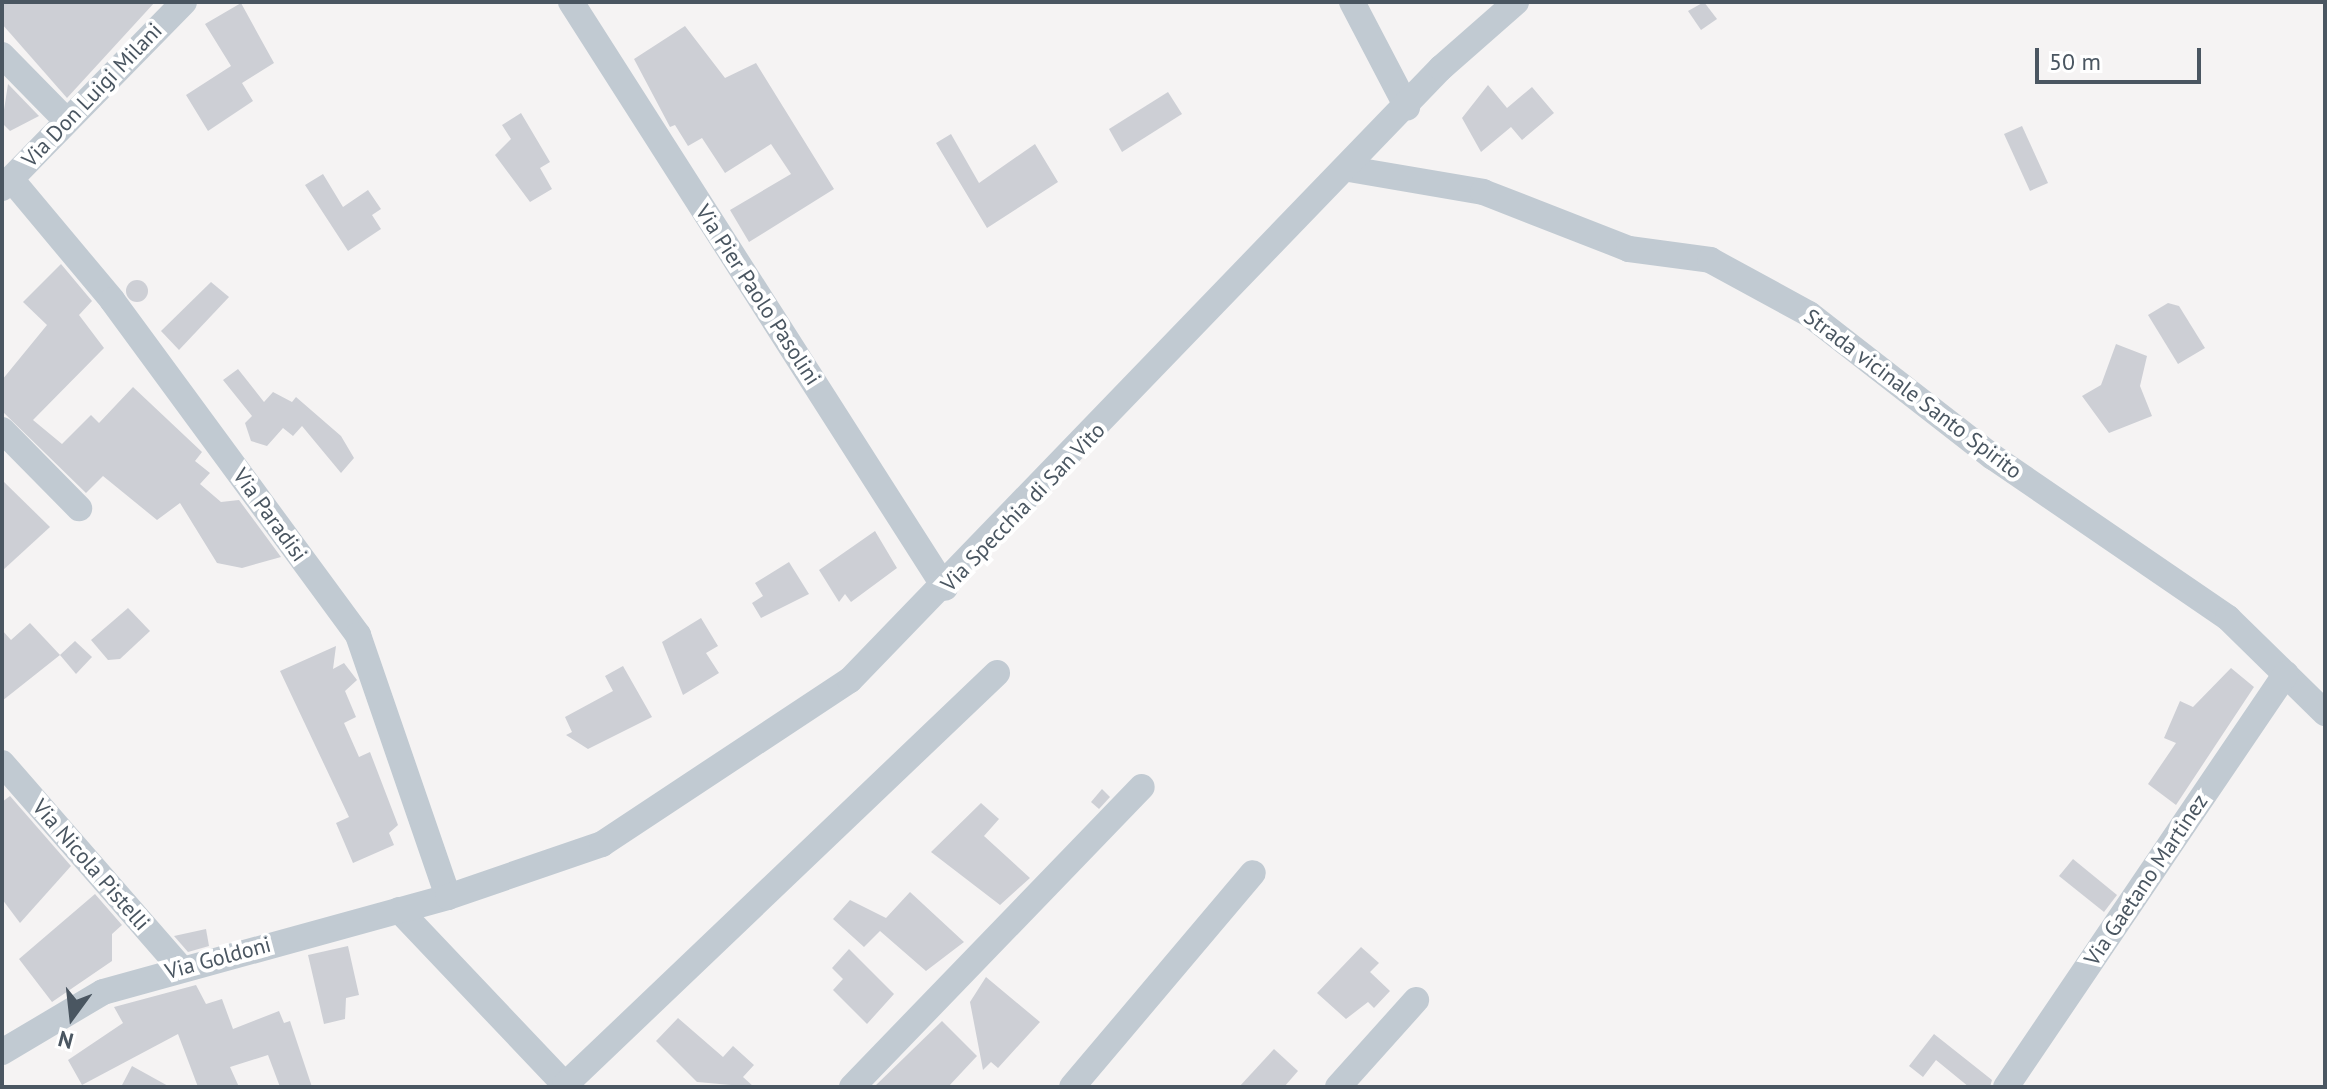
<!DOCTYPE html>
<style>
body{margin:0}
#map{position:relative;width:2327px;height:1089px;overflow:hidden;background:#f5f3f3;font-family:"PT Sans",sans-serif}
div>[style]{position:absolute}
.building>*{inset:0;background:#cdcfd5}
.round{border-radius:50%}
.minor>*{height:26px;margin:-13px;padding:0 13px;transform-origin:13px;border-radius:13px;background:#c1cad2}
span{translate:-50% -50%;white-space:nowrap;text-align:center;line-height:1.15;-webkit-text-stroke:8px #fff;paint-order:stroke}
.street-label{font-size:22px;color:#4a5661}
.frame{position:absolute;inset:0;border:4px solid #4a5661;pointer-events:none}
.north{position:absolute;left:32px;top:977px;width:80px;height:80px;-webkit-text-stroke:6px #fff;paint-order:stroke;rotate:195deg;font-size:22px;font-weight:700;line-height:32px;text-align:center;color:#4a5661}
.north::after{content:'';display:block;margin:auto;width:28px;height:36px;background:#4a5661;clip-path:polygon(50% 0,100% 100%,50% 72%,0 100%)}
.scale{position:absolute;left:2035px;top:48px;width:166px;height:36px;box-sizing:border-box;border:4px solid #4a5661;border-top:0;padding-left:10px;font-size:24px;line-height:28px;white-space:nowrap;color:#4a5661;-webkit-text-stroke:6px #fff;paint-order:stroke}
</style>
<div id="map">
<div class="building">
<div style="clip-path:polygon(2px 2px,155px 2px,67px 98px,2px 24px)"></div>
<div style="clip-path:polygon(1704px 2px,1717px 19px,1701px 30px,1688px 11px)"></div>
<div style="clip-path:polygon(241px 3px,274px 63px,242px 83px,253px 101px,208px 131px,186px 95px,231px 66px,205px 24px)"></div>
<div style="clip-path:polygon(685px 26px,725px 78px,756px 63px,834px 189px,749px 242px,730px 210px,791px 174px,771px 144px,725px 173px,702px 138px,688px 146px,675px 125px,670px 127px,634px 59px)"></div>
<div style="clip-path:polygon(8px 84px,39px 116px,10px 131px,2px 123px)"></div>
<div style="clip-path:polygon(1488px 85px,1507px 108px,1532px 87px,1554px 113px,1522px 140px,1511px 127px,1481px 152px,1462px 118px)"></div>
<div style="clip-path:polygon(1168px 92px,1182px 114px,1122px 152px,1109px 129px)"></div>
<div style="clip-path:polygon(521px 113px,550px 162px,540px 168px,552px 189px,530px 202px,495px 155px,511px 139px,502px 125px)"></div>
<div style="clip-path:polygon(2022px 126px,2048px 183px,2030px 191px,2004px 134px)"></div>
<div style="clip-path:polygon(951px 134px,979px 183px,1035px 144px,1058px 182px,987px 228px,936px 143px)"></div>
<div style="clip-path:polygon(323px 174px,343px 207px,368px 190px,381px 209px,372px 215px,381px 229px,348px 251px,305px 185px)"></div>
<div style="clip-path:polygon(61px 264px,92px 301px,79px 315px,104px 348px,33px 420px,62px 444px,91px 415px,99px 423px,133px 387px,202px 452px,195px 461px,210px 473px,200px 484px,221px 502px,239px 500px,281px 557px,242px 568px,217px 563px,180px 503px,157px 520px,103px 476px,86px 493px,2px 411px,2px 380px,47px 325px,23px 302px)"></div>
<div class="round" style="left:126px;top:280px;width:22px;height:22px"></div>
<div style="clip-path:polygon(211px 282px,229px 297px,179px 350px,161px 331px)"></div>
<div style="clip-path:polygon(2168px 303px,2179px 306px,2205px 348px,2178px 364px,2148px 315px)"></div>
<div style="clip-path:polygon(2116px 344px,2147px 356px,2140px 386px,2152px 416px,2109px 433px,2082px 396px,2101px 385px)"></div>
<div style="clip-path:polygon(238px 369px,264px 402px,273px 392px,292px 402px,296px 397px,341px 436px,354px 458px,341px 473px,302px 426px,293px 436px,283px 428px,267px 446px,251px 441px,245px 423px,252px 416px,223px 380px)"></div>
<div style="clip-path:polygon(2px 480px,50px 527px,2px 571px)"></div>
<div style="clip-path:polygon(875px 531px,897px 568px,851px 602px,845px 594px,839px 602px,819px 570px)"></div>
<div style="clip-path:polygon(789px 562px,809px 594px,761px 618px,752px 603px,763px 596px,755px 583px)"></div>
<div style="clip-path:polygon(128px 608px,150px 631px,120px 659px,108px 660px,91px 640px)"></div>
<div style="clip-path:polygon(701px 618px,718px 646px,706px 653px,719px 673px,683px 695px,662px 642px)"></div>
<div style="clip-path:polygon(30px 623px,60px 655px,2px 701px,2px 630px,11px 640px)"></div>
<div style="clip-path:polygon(75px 641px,92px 657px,76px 674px,60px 655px)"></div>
<div style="clip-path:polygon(336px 646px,333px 669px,344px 663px,357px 680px,345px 691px,356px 717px,344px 723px,359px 757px,370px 752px,398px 825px,389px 833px,394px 845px,353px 863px,336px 823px,349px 817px,280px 671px)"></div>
<div style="clip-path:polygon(623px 666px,652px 717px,588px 749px,566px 735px,572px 732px,565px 717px,613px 691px,605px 676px)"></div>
<div style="clip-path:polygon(2231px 668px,2254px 687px,2176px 805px,2148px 784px,2176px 743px,2164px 738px,2180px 701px,2193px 707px)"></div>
<div style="clip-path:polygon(1102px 789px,1110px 797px,1099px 809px,1091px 802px)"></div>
<div style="clip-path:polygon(10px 796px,71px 866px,20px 923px,2px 899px,2px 802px)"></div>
<div style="clip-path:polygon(981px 803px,999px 819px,984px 836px,1030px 878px,1000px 905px,931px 852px)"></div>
<div style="clip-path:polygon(2073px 859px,2117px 895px,2104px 912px,2059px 876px)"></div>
<div style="clip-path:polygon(910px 892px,964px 942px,926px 971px,880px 931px,864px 947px,833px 919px,850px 900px,886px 918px)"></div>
<div style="clip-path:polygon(95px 894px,122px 925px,112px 934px,112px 961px,52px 1002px,19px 959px)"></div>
<div style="clip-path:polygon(206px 929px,209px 946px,188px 952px,174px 936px)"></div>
<div style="clip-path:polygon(348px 946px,359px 995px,346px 998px,345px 1019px,324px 1024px,308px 955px)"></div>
<div style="clip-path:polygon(1361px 947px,1379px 963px,1370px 972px,1390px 991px,1374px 1008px,1368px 1002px,1346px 1019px,1317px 993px)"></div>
<div style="clip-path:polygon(849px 949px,894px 994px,867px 1024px,833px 990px,843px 979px,832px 968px)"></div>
<div style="clip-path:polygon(986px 977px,1040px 1022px,998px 1068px,991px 1062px,983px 1070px,970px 1002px)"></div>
<div style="clip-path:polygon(196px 985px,206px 1004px,222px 999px,233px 1029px,279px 1011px,284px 1023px,290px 1021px,312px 1087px,280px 1087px,268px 1055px,230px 1067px,239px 1087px,198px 1087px,178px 1034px,82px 1085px,68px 1060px,123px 1023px,114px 1007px)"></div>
<div style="clip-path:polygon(678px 1018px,723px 1057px,733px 1046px,754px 1065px,743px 1077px,754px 1087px,697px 1082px,656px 1041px)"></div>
<div style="clip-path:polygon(942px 1021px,977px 1056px,948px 1087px,874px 1087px)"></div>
<div style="clip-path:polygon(1934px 1034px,1992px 1080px,1990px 1087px,1969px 1087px,1936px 1060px,1923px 1077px,1909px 1066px)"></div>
<div style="clip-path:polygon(1274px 1049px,1298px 1071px,1284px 1087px,1239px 1087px)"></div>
<div style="clip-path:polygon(132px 1066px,170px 1087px,121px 1087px)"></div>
</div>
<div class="minor">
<div style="left:571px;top:2px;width:695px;rotate:57.45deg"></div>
<div style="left:1352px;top:2px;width:119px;rotate:62.4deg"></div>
<div style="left:2px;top:55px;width:88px;rotate:45.5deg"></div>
<div style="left:1349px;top:169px;width:136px;rotate:9.7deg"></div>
<div style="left:1483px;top:192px;width:157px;rotate:21.3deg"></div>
<div style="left:1629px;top:249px;width:82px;rotate:7.7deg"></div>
<div style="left:1710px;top:260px;width:113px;rotate:28.6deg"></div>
<div style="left:1809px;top:314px;width:233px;rotate:37.9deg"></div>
<div style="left:1993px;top:457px;width:285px;rotate:34.4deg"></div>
<div style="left:2228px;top:618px;width:136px;rotate:44.4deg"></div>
<div style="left:11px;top:179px;width:158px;rotate:50.1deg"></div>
<div style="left:112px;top:300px;width:416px;rotate:53.7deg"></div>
<div style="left:358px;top:635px;width:277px;rotate:71deg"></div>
<div style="left:2px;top:188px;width:260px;rotate:-45.6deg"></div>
<div style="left:2px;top:430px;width:110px;rotate:45.4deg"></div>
<div style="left:2px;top:763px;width:269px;rotate:48.9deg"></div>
<div style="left:399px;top:910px;width:244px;rotate:46.5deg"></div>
<div style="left:2px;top:1052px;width:117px;rotate:-30.7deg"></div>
<div style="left:103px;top:992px;width:358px;rotate:-15.4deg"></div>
<div style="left:448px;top:897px;width:163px;rotate:-19deg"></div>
<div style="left:602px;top:844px;width:297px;rotate:-33.5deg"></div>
<div style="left:850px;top:680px;width:851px;rotate:-46deg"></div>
<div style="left:1441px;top:68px;width:100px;rotate:-41.3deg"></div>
<div style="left:565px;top:1085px;width:597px;rotate:-43.64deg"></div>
<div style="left:852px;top:1087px;width:417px;rotate:-46deg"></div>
<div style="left:1072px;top:1087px;width:280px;rotate:-49.8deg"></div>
<div style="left:1338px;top:1087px;width:117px;rotate:-48.1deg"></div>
<div style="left:2006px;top:1087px;width:499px;rotate:-55.9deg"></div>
</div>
<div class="street-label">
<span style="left:92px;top:95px;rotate:-46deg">Via Don Luigi Milani</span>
<span style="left:758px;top:295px;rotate:57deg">Via Pier Paolo Pasolini</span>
<span style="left:1913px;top:394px;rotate:37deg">Strada vicinale Santo Spirito</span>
<span style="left:1023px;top:507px;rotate:-46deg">Via Specchia di San Vito</span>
<span style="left:270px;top:515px;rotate:54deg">Via Paradisi</span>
<span style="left:91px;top:865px;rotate:49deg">Via Nicola Pistelli</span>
<span style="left:2146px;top:880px;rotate:-56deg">Via Gaetano Martinez</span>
<span style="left:218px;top:958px;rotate:-15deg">Via Goldoni</span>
</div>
<div class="frame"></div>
<div class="north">N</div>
<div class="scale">50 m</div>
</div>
